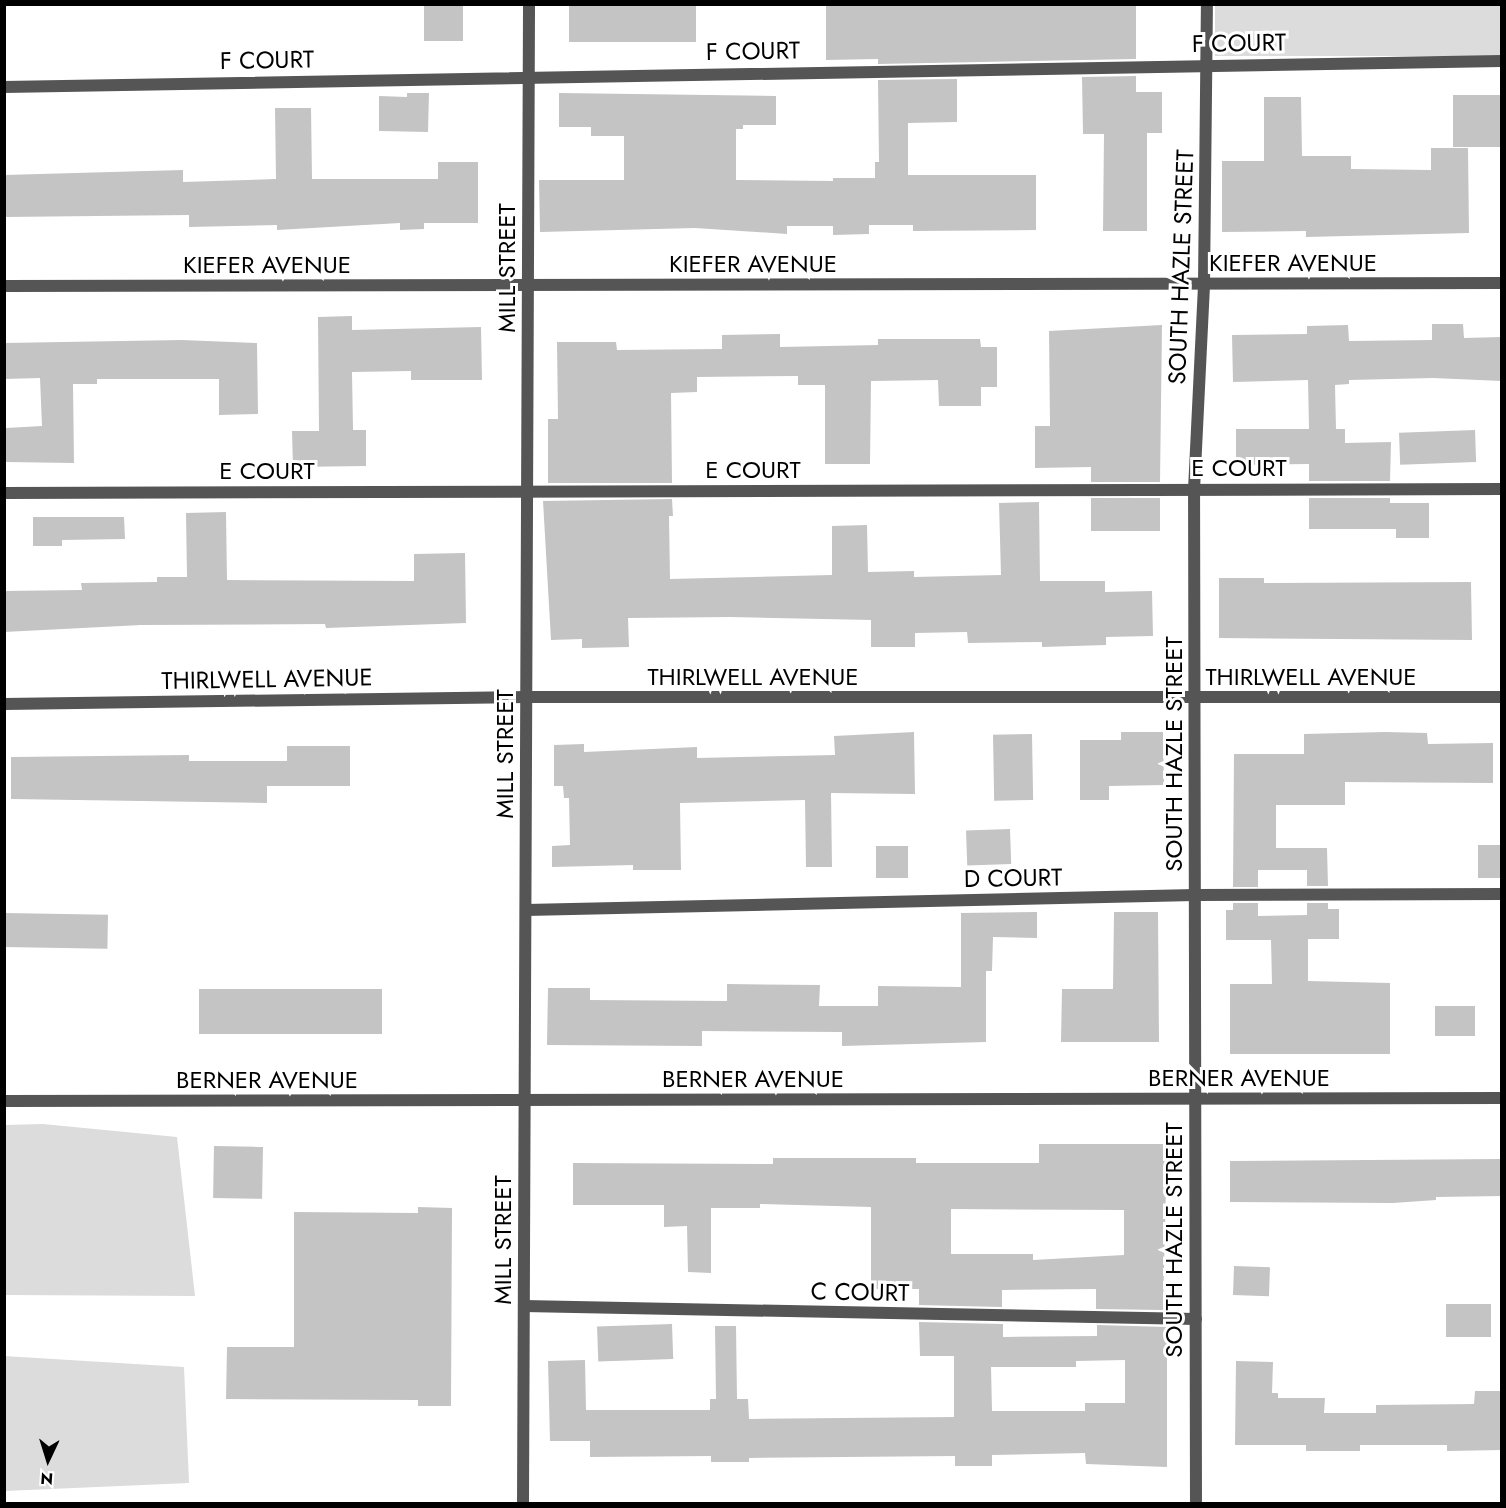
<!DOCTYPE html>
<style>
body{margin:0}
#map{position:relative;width:1506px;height:1508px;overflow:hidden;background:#fff;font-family:Jost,sans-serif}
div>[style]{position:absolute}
.green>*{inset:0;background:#dcdcdc;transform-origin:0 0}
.building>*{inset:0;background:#c4c4c4;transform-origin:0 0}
.lane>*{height:12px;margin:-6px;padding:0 6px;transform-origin:6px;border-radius:6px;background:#555}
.street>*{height:12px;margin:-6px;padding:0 6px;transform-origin:6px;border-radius:6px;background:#555}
span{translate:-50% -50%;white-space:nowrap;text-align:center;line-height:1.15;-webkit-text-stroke:6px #fff;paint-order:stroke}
.street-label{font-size:24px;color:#000}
.frame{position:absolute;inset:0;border:6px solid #000;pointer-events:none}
.north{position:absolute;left:18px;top:1430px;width:60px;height:60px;-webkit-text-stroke:4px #fff;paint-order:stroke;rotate:184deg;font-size:16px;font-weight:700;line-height:24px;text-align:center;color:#000}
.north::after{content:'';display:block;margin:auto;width:21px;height:27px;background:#000;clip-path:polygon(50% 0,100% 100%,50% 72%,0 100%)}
</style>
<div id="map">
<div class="green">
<div style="left:1215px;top:5px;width:286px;height:51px"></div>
<div style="clip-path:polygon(43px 1124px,177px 1137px,195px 1296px,5px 1295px,5px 1125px)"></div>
<div style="clip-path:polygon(4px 1356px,184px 1367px,189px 1483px,5px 1491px)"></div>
</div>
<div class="building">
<div style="left:424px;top:4px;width:39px;height:37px"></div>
<div style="left:569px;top:4px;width:127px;height:38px"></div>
<div style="clip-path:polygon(826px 4px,1136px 4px,1136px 59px,878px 64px,878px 59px,826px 60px)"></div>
<div style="clip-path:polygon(1136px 76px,1136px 92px,1162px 92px,1162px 133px,1147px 133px,1147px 231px,1103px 231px,1104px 134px,1083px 134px,1082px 77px)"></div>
<div style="clip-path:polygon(957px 79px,957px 122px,908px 123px,908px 175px,1036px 175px,1036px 230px,913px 231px,913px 225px,869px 225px,869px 234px,833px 235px,833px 226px,787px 226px,787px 234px,695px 228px,540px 232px,539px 180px,624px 180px,624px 136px,591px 136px,591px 127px,559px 127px,559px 93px,776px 96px,776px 125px,743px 125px,743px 129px,736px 129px,736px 180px,833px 181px,833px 178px,875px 178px,875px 162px,879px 162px,878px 80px)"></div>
<div style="clip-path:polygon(407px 93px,429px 93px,428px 132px,379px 131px,379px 96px,407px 97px)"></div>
<div style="left:1453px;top:95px;width:49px;height:52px"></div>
<div style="clip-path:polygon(1264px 97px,1301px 97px,1302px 156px,1351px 156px,1351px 169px,1431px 170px,1431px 148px,1468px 148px,1469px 233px,1306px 237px,1306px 231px,1222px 232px,1222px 161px,1264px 161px)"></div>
<div style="clip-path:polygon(275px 108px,311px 108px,312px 179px,438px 179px,438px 162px,478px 162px,478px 223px,424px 223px,424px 229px,400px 230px,400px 223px,277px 230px,277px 225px,189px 227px,189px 215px,4px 217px,4px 175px,183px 170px,183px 182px,276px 179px)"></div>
<div style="clip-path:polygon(352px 316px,352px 330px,481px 327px,482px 380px,411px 380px,411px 371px,352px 372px,353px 430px,366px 430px,366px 466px,293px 467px,292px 431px,319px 431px,318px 317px)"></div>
<div style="clip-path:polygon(1432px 324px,1463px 324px,1464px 338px,1502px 337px,1502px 381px,1433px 378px,1349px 380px,1349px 384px,1335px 385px,1336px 429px,1345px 429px,1345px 443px,1391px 442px,1390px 481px,1309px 481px,1309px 464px,1236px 465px,1236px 429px,1309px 429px,1308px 380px,1233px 382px,1232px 335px,1307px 334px,1307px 326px,1348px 325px,1349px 341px,1432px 340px)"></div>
<div style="clip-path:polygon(1162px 325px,1160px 482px,1091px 482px,1091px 467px,1035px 468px,1035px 426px,1050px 426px,1049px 331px)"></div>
<div style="clip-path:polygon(780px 334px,780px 347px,878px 345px,878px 339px,980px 339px,981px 347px,997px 347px,997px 387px,981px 387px,981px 406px,939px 406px,938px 380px,871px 381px,870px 464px,825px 464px,825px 385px,798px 385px,798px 376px,697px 377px,697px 392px,671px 393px,672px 483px,548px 483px,548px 419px,558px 419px,557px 342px,616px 342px,617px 350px,722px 349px,722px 335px)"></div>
<div style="clip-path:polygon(182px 340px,257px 343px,258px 414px,219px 415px,219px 379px,97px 379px,97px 384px,73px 384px,74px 463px,6px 462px,6px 428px,42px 426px,40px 378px,4px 379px,4px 343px)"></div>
<div style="left:1475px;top:430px;width:32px;height:76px;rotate:88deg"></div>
<div style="left:1091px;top:498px;width:69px;height:33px"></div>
<div style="clip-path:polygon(1309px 498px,1390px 498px,1390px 503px,1429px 503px,1429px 538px,1396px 538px,1396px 529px,1309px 529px)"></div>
<div style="clip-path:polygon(672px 499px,673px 516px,669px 516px,670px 579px,832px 575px,832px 526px,867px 525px,868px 572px,914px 571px,914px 577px,1001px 575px,999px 503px,1039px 502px,1040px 581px,1105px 581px,1105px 592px,1152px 591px,1153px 636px,1106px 637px,1106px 645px,1042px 647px,1042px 642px,968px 643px,967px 632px,915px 633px,915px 647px,871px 647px,871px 620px,731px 617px,628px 618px,629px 647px,582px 648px,582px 639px,551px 640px,543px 501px)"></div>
<div style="clip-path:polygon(226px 512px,227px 580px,414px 581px,414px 554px,465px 553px,466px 623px,326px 628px,325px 624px,141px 625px,4px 632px,4px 591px,82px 590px,81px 583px,157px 582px,157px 577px,187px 577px,186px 513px)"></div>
<div style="clip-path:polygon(33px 517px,124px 517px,125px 539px,62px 540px,62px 546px,33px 546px)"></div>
<div style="clip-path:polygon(1219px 578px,1264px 578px,1264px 583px,1471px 582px,1472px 640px,1219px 638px)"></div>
<div style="clip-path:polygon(914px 732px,915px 794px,831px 793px,832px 867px,806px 867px,805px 800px,680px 803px,681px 870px,633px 870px,633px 865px,552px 867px,552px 846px,570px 845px,569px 798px,564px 798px,563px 786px,554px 786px,554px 745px,584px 744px,584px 752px,697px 747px,697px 758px,835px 755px,834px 736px)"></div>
<div style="clip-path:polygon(1121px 732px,1163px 732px,1164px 785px,1109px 786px,1109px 800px,1080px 800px,1080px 740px,1121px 740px)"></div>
<div style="clip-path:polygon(1385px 732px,1427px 733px,1428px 744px,1493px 743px,1493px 783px,1345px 782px,1345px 805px,1276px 805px,1276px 848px,1327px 848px,1328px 886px,1307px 886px,1307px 870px,1258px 870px,1258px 887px,1233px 887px,1234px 754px,1304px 754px,1304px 734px)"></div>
<div style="left:1032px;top:734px;width:66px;height:39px;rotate:89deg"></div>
<div style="clip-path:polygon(287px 746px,350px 746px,350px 786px,267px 786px,267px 803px,11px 799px,11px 757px,189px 755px,189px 761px,287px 761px)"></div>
<div style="left:1010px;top:829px;width:35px;height:44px;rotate:88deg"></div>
<div style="left:1478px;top:845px;width:24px;height:33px"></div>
<div style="left:908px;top:846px;width:32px;height:32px;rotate:90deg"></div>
<div style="clip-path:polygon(1233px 903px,1258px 903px,1258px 916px,1307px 915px,1307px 903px,1328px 903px,1328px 909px,1339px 909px,1339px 939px,1308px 939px,1308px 981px,1390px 983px,1390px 1054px,1230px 1054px,1230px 984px,1272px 984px,1271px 940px,1226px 940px,1226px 910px,1233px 910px)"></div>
<div style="clip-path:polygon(1037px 912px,1037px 938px,993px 937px,992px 971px,986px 971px,986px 1042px,842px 1046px,842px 1032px,702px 1031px,702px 1046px,547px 1045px,548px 988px,590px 988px,590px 1000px,727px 1001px,727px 984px,820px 985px,819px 1006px,878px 1006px,878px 986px,961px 987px,961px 913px)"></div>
<div style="clip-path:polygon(1114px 912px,1158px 912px,1159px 1042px,1061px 1042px,1062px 989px,1113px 989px)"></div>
<div style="left:4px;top:913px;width:104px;height:34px;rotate:1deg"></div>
<div style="left:199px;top:989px;width:183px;height:45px"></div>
<div style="left:1435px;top:1006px;width:40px;height:30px"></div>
<div style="clip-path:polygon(evenodd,1039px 1144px,1167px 1144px,1163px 1310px,1096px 1309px,1096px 1289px,1002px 1290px,1002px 1307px,919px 1305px,919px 1289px,871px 1289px,871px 1207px,760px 1204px,760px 1208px,711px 1208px,711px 1273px,688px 1272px,687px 1226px,664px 1227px,664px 1205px,573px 1205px,573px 1163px,773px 1164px,773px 1158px,916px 1158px,916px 1163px,1039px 1163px,1039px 1144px,951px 1209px,1124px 1210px,1124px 1255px,1033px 1260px,1033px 1254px,951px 1254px,951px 1209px)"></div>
<div style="left:214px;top:1146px;width:49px;height:52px;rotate:1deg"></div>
<div style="clip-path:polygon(1502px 1159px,1502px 1196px,1436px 1197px,1436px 1200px,1393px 1203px,1230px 1202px,1230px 1161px)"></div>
<div style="clip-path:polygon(418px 1207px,452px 1208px,451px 1406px,418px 1406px,418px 1400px,226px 1399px,227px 1347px,294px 1347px,294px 1212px,418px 1213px)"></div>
<div style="left:1234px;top:1266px;width:36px;height:29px;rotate:2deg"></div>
<div style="left:1446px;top:1304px;width:45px;height:33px"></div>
<div style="clip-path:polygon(evenodd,919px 1322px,1003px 1324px,1003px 1337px,1097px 1336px,1097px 1325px,1167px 1327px,1167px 1467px,1086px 1464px,1085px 1453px,992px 1455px,992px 1466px,955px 1466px,955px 1456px,749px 1458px,749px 1462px,711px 1462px,711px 1456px,590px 1457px,590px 1441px,550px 1441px,548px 1361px,585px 1360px,586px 1410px,710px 1410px,710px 1399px,716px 1399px,715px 1326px,736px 1326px,737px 1399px,748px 1399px,749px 1419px,954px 1417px,954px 1356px,920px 1356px,919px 1322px,1125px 1360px,1125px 1403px,1085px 1403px,1085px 1411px,992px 1411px,991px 1367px,1076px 1367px,1076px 1361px,1125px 1360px)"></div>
<div style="left:672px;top:1324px;width:35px;height:75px;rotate:88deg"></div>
<div style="clip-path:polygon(1236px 1361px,1273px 1362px,1272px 1393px,1278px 1393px,1278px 1398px,1325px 1398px,1324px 1413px,1376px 1413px,1376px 1405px,1474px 1404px,1475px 1391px,1502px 1391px,1502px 1450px,1447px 1451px,1447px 1445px,1360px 1445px,1360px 1451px,1306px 1451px,1306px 1445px,1235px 1445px)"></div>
</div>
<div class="lane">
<div style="left:4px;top:87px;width:1498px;rotate:-0.99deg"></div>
<div style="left:4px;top:493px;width:1498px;rotate:-0.15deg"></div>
<div style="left:526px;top:910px;width:669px;rotate:-1.28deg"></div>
<div style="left:1195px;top:895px;width:307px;rotate:-0.2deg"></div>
<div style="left:524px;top:1306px;width:672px;rotate:1.11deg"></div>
</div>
<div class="street">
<div style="left:4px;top:286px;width:1498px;rotate:-0.11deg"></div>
<div style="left:4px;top:704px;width:522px;rotate:-0.77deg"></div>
<div style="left:526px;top:697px;width:976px"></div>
<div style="left:4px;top:1101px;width:1498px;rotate:-0.11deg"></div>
<div style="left:523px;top:1504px;width:1500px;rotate:-89.77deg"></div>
<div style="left:1196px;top:1504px;width:1014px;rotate:-90.11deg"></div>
<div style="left:1194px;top:490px;width:206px;rotate:-87.2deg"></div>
<div style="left:1204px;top:284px;width:280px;rotate:-89.4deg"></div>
</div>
<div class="street-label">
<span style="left:1239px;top:43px;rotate:-1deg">F COURT</span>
<span style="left:753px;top:51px;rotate:-1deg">F COURT</span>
<span style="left:267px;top:60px;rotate:-1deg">F COURT</span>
<span style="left:1293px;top:263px">KIEFER AVENUE</span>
<span style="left:753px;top:264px">KIEFER AVENUE</span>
<span style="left:267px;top:265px">KIEFER AVENUE</span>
<span style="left:1181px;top:267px;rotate:-88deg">SOUTH HAZLE STREET</span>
<span style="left:507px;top:268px;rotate:-90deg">MILL STREET</span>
<span style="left:1239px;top:468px">E COURT</span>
<span style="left:753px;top:470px">E COURT</span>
<span style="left:267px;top:471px">E COURT</span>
<span style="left:753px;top:677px">THIRLWELL AVENUE</span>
<span style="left:1311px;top:677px">THIRLWELL AVENUE</span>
<span style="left:267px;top:679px;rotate:-1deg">THIRLWELL AVENUE</span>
<span style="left:505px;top:754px;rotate:-90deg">MILL STREET</span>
<span style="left:1174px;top:754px;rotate:-90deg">SOUTH HAZLE STREET</span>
<span style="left:1013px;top:878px;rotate:-1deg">D COURT</span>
<span style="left:1239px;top:1078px">BERNER AVENUE</span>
<span style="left:753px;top:1079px">BERNER AVENUE</span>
<span style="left:267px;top:1080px">BERNER AVENUE</span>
<span style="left:503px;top:1240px;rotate:-90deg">MILL STREET</span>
<span style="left:1174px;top:1240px;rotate:-90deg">SOUTH HAZLE STREET</span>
<span style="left:860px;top:1292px;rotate:1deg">C COURT</span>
</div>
<div class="frame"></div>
<div class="north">N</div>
</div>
